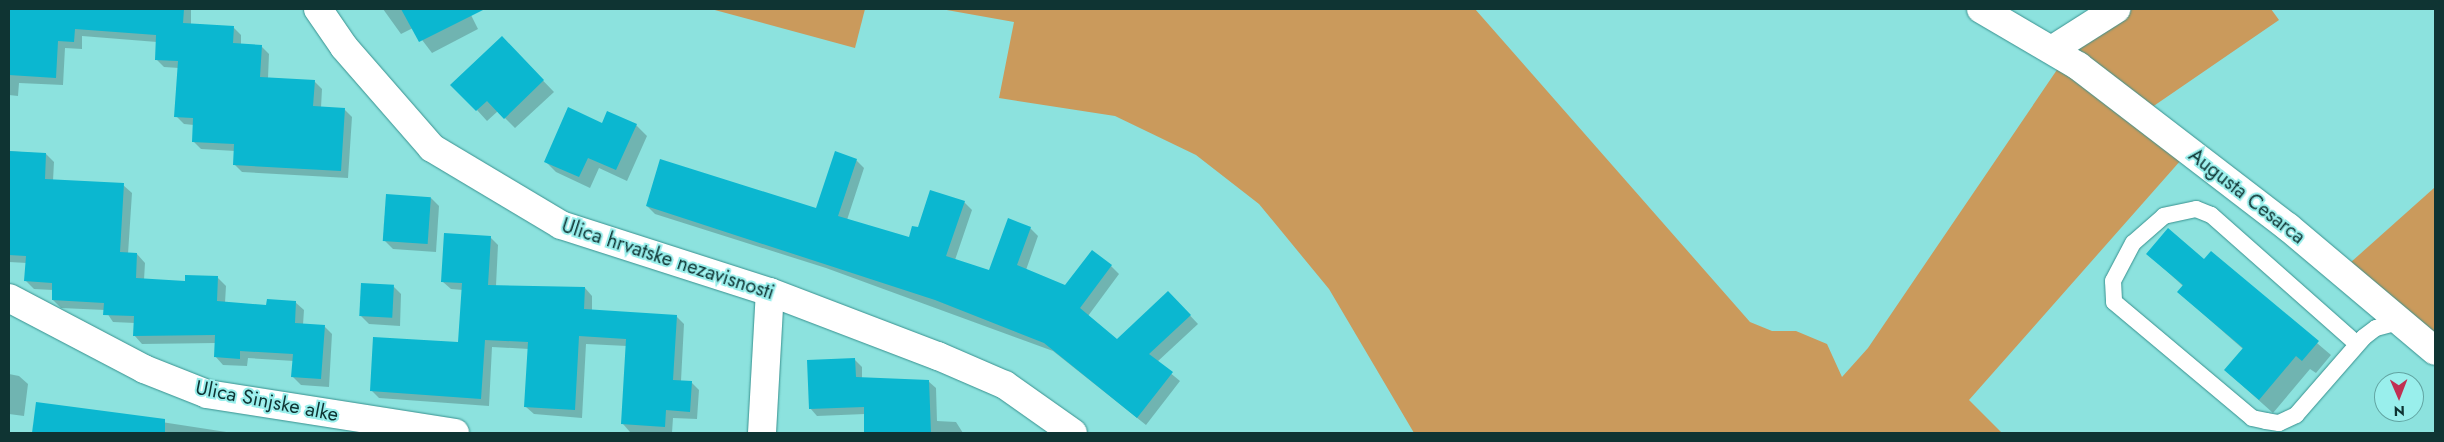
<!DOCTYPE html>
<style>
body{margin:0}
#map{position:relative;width:2444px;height:442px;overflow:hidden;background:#8ce2de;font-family:Jost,sans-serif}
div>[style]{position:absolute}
.green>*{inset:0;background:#ca9a5c}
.shadow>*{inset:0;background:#0003}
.building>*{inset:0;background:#0bb7d0;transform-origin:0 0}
.roads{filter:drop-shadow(0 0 1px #38918f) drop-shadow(0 0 1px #38918f)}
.service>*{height:16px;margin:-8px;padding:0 8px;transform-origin:8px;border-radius:8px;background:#fff}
.minor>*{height:28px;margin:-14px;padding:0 14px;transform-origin:14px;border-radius:14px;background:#fff}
span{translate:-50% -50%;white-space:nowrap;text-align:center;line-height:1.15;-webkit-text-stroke:4px #99efec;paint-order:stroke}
.street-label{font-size:20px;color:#0f3433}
.frame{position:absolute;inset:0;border:10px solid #0f3433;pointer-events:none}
.north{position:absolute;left:2374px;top:372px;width:50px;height:50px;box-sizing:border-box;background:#99efec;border:1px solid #62a4a2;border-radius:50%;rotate:179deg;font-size:14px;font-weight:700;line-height:20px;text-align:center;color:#0f3433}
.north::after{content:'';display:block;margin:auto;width:18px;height:22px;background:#c03052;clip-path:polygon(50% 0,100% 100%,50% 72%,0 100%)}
</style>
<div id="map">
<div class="green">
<div style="clip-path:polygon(711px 9px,865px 9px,855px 48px)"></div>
<div style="clip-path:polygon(941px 9px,1475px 9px,1750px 322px,1772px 331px,1796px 331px,1827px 344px,1842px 377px,1868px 348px,2065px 58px,2116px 9px,2271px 9px,2279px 20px,2142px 114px,2181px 160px,1969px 400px,2002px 433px,1414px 433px,1329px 289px,1259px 204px,1196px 155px,1115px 116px,999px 98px,1014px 22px)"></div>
<div style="clip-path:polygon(2434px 188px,2435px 188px,2435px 351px,2341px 271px)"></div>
</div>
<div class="shadow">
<div style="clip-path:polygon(9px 9px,191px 9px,191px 24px,233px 27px,241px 35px,241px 45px,261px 46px,269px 54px,268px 78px,314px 81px,322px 89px,321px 108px,344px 109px,352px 117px,348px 178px,242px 172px,234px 164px,235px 151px,201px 149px,193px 141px,194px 125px,184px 124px,176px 116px,179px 68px,164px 67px,156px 59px,157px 42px,82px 36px,82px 49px,65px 48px,63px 85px,19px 83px,18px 96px,9px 95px)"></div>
<div style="clip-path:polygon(383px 9px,468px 9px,478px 29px,432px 53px,413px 28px,401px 34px)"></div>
<div style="clip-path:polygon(502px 38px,554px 92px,515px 128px,498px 111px,487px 121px,477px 110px)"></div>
<div style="clip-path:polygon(602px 124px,636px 125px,647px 136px,627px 181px,599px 168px,590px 188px,556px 172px,545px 161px)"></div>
<div style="clip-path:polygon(9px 151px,46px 154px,54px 162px,53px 181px,123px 185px,132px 193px,128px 254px,137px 254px,145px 263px,144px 280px,186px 283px,218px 278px,226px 286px,225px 303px,268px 306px,295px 302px,304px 310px,303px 325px,324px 326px,332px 334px,329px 387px,301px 385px,293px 377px,294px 361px,248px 358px,247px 366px,223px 365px,215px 356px,216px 343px,142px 344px,134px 335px,135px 323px,113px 322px,105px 310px,61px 308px,53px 300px,53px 290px,34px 289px,26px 281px,27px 263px,9px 262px)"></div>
<div style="clip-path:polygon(856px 160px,864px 168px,847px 220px,910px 239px,964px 202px,972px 210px,955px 260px,990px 272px,1030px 228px,1038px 236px,1026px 270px,1066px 287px,1111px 266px,1119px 274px,1088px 316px,1117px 340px,1168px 292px,1198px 324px,1157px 362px,1180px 381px,1146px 425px,1053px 351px,826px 268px,655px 214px,647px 206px,817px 210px)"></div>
<div style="clip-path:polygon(431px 198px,439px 206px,436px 252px,393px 249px,385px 241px)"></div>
<div style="clip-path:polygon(490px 237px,498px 245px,496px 286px,585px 288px,592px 296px,592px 311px,676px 316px,684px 324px,681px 381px,691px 382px,699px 390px,697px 419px,673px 418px,672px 433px,630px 432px,623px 424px,627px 346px,586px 344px,582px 418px,534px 414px,526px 407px,529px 349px,492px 347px,489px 406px,379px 398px,371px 390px,460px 344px,463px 290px,451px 289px,443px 282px)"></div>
<div style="clip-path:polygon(2211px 253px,2331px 355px,2316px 373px,2310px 369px,2273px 413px,2225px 370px,2243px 349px,2178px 292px,2183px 286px,2148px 254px,2204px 261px)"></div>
<div style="clip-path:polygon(393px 286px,401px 294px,400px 326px,369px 324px,361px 316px)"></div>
<div style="clip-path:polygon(854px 359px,862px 367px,862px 378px,928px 381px,936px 388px,937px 421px,956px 422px,963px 433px,866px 433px,865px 414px,817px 416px,810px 408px)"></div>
<div style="clip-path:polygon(9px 374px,19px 376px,28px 384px,24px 416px,9px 414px)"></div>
<div style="clip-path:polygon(38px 403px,233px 433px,34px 433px)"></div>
</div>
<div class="building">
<div style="clip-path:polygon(9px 9px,184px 9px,183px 23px,234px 26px,233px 43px,262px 45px,260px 77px,315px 80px,313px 106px,345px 108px,341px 171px,233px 165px,234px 144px,192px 142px,193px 118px,174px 117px,178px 61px,155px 60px,156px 35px,75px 29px,74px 42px,58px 41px,56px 78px,9px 75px)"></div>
<div style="clip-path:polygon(401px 9px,485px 9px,419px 42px)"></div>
<div style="clip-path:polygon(502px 36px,544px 80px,504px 119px,487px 101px,476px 111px,450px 85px)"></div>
<div style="clip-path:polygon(568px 107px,602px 123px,607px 111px,637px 124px,616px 170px,588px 158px,579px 177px,544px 162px)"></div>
<div style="clip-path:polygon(9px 151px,46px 153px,45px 179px,124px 183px,120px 252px,137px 253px,136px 278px,185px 281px,185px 275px,218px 276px,217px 301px,266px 305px,267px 299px,296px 301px,295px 323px,325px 325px,321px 379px,291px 377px,293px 354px,240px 351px,240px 359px,214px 357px,215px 335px,133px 336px,134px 316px,103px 315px,104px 303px,52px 300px,52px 283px,24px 281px,26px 256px,9px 255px)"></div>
<div style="clip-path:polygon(835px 151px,857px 159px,838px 216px,909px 237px,912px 226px,918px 227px,930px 190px,965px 201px,946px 256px,989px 270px,1008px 218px,1031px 227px,1017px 265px,1065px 285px,1092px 250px,1112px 265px,1080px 308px,1117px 339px,1168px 291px,1191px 315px,1149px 354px,1173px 372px,1137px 418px,1044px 343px,935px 300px,646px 206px,660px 159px,816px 208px)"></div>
<div style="left:386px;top:194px;width:45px;height:47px;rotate:4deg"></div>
<div style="clip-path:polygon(2168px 228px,2204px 259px,2211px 251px,2319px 341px,2302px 361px,2296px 356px,2259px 400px,2224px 370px,2243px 348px,2177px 292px,2183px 285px,2146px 254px)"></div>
<div style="clip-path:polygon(444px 233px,491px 236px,488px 285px,585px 287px,584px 309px,677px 315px,673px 380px,692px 381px,690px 412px,666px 410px,665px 427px,621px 424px,626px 339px,579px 336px,575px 410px,524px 407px,528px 342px,485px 340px,481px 399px,370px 391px,373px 337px,458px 342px,462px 283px,441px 282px)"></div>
<div style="left:361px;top:283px;width:33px;height:33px;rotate:3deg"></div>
<div style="clip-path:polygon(855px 358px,856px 377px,929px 380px,931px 433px,864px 433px,864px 407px,809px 409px,807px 360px)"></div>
<div style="clip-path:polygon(36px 402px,165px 419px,165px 433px,32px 433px)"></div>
</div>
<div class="roads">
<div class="service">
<div style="left:2357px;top:344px;width:195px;rotate:-138.5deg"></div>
<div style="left:2211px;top:215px;width:16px;rotate:-158deg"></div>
<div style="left:2196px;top:209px;width:33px;rotate:168deg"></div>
<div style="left:2164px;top:216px;width:41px;rotate:138.9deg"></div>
<div style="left:2133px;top:243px;width:43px;rotate:117.8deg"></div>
<div style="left:2113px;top:281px;width:21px;rotate:87deg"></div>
<div style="left:2114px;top:302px;width:180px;rotate:40deg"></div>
<div style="left:2252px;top:418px;width:14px;rotate:12deg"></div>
<div style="left:2266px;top:421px;width:13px;rotate:9deg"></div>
<div style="left:2279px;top:423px;width:19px;rotate:-25deg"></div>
<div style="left:2296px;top:415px;width:103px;rotate:-48.9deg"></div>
<div style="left:2364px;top:337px;width:15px;rotate:-37deg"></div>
<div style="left:2376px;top:328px;width:28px;rotate:-15deg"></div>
</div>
<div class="minor">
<div style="left:318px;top:9px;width:46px;rotate:55.6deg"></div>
<div style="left:344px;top:47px;width:134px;rotate:48.9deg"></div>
<div style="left:432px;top:148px;width:150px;rotate:30.8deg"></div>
<div style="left:561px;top:225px;width:219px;rotate:17.8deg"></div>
<div style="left:770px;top:292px;width:180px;rotate:20.9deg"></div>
<div style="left:938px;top:356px;width:73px;rotate:23.4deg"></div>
<div style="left:1005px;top:385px;width:83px;rotate:35.2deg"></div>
<div style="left:1981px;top:9px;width:113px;rotate:30.4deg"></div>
<div style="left:2078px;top:66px;width:265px;rotate:37.5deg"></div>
<div style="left:2288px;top:227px;width:192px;rotate:40.1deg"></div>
<div style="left:2053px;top:49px;width:75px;rotate:-32.4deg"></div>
<div style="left:9px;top:298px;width:153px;rotate:27.7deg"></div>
<div style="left:144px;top:369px;width:68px;rotate:21.6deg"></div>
<div style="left:207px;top:394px;width:251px;rotate:8.9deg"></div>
<div style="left:762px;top:433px;width:141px;rotate:-86.8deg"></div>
</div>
</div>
<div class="street-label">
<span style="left:2247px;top:196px;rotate:38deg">Augusta Cesarca</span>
<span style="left:668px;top:259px;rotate:18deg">Ulica hrvatske nezavisnosti</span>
<span style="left:267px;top:401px;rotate:11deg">Ulica Sinjske alke</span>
</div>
<div class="frame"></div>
<div class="north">N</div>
</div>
